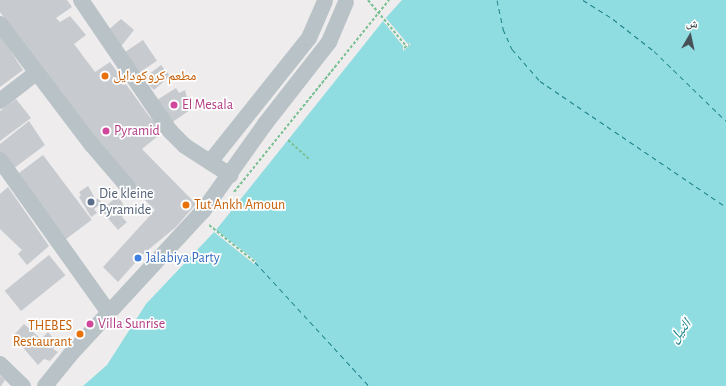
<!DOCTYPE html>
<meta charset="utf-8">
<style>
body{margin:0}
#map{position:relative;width:726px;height:386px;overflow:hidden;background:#eeecec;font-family:"Alegreya Sans","Noto Naskh Arabic",sans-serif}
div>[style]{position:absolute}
.water>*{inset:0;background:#8fdce1}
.pier>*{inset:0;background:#eeecec}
.ferry>*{height:1px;margin-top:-0.5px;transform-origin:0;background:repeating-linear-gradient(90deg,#1a8288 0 5px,transparent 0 9px)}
.building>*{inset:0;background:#c7cace;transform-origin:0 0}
.path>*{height:2px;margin-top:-1px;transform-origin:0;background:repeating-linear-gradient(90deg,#7ac294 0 3px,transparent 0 5px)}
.minor>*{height:16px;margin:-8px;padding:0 8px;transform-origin:8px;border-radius:8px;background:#b8c2c7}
.dots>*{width:11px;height:11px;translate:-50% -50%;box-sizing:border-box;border:2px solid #fff;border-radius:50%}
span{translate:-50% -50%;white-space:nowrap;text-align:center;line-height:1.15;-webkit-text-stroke:3.5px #fff;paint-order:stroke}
.food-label{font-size:14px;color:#c56008}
.left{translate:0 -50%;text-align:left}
.right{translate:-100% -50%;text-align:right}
.hotel-label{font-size:14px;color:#b23c85}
.service-label{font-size:14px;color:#4e5e75}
.shop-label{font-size:14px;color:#366cbe}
.water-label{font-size:15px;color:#1a8288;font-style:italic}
.north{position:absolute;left:670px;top:16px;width:40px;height:40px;-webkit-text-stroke:3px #fff;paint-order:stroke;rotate:9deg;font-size:11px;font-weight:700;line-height:16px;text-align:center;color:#465257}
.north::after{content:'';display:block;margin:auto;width:14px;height:18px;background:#465257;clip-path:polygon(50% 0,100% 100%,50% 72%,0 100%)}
</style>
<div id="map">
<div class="water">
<div style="clip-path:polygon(402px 0,726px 0,726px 386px,83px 386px,107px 365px,146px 304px,216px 230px,383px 21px)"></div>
</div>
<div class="pier">
<div style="clip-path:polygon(386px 18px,407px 43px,411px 44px,403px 51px,403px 46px,383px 21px)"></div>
<div style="clip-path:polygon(216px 230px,256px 261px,254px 264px,214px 232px)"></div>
</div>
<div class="ferry">
<div style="left:497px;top:0;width:30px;rotate:78deg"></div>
<div style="left:503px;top:29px;width:22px;rotate:66deg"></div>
<div style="left:512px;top:49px;width:43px;rotate:48.8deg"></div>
<div style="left:540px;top:81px;width:225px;rotate:34.1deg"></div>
<div style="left:583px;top:0;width:36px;rotate:32deg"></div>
<div style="left:613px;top:19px;width:52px;rotate:38deg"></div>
<div style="left:654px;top:51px;width:100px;rotate:44.2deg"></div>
<div style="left:255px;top:262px;width:168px;rotate:47.4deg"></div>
</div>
<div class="building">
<div style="clip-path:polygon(0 0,67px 0,72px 7px,56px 18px,60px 22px,70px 16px,86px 35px,74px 44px,95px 72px,110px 62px,149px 116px,164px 131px,142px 149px,196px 204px,176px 227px,142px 255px,118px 282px,103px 267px,155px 210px,116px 171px,0 12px)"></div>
<div style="clip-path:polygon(121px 19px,134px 30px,119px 49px,106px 32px)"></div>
<div style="clip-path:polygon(1px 37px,23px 70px,0 87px,0 38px)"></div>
<div style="left:143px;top:40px;width:25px;height:23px;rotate:56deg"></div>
<div style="clip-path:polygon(161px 65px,170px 76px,154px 90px,143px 79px)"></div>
<div style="clip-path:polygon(176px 88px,179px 93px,185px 90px,190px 110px,171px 123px,157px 100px)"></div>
<div style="clip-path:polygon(16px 99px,31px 118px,0 141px,0 111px)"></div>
<div style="clip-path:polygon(29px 121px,45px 145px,13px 169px,0 152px,0 144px)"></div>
<div style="left:43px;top:155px;width:81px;height:33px;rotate:53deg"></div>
<div style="clip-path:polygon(88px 186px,96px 200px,98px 198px,102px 203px,94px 209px,97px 213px,91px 217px,79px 197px,81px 195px,79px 192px)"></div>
<div style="clip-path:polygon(8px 187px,49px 246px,27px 265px,18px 254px,22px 250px,0 229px,0 194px)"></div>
<div style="clip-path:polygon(118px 196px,128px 212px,122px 217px,127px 222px,118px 230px,101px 210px)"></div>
<div style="left:49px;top:255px;width:26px;height:57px;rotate:51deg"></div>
<div style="clip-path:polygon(24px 324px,41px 339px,48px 332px,58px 344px,53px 349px,58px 352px,50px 361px,44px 359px,38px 365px,13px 336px)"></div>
<div style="clip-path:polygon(0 376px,5px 380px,1px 386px,0 386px)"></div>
</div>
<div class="path">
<div style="left:368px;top:0;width:60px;rotate:50.4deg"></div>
<div style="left:404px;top:48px;width:6px;rotate:-39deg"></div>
<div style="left:288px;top:140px;width:28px;rotate:42deg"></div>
<div style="left:234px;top:192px;width:247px;rotate:-51.1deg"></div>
<div style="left:209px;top:225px;width:59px;rotate:38.8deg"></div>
</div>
<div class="minor">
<div style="left:81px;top:0;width:158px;rotate:55.8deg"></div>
<div style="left:170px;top:131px;width:21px;rotate:45deg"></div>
<div style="left:185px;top:146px;width:54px;rotate:32.8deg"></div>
<div style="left:0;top:24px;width:152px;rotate:52.8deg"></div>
<div style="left:92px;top:145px;width:55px;rotate:49.4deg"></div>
<div style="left:0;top:101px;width:46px;rotate:-37.9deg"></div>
<div style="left:0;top:160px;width:188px;rotate:54.5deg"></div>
<div style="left:210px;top:162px;width:159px;rotate:-51.4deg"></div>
<div style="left:309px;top:38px;width:40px;rotate:-66.6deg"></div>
<div style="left:0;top:364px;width:32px;rotate:44deg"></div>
<div style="left:45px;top:386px;width:38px;rotate:-51deg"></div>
<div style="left:69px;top:356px;width:197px;rotate:-47.3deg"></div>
<div style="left:203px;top:211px;width:107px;rotate:-54.5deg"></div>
<div style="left:265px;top:124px;width:104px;rotate:-52deg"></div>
<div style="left:329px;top:42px;width:43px;rotate:-67deg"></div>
</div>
<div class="dots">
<div style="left:105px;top:76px;background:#e8710a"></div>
<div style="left:174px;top:105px;background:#d1479c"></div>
<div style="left:106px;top:131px;background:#d1479c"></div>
<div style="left:91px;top:202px;background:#5c6f8a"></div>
<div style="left:186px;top:205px;background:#e8710a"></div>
<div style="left:138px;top:258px;background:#3f7fe0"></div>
<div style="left:90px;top:324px;background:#d1479c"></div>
<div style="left:80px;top:334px;background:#e8710a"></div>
</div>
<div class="food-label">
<span class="left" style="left:113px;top:76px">مطعم كروكودايل</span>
<span class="left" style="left:194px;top:205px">Tut Ankh Amoun</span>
<span class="right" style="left:72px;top:334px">THEBES<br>Restaurant</span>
</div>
<div class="hotel-label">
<span class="left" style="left:182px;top:105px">El Mesala</span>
<span class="left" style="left:114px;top:131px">Pyramid</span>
<span class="left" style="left:98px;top:324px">Villa Sunrise</span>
</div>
<div class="service-label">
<span class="left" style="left:99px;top:202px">Die kleine<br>Pyramide</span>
</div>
<div class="shop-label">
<span class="left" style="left:146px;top:258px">Jalabiya Party</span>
</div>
<div class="water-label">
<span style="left:680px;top:331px;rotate:-50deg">النيل</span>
</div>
<div class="north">ش</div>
</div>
